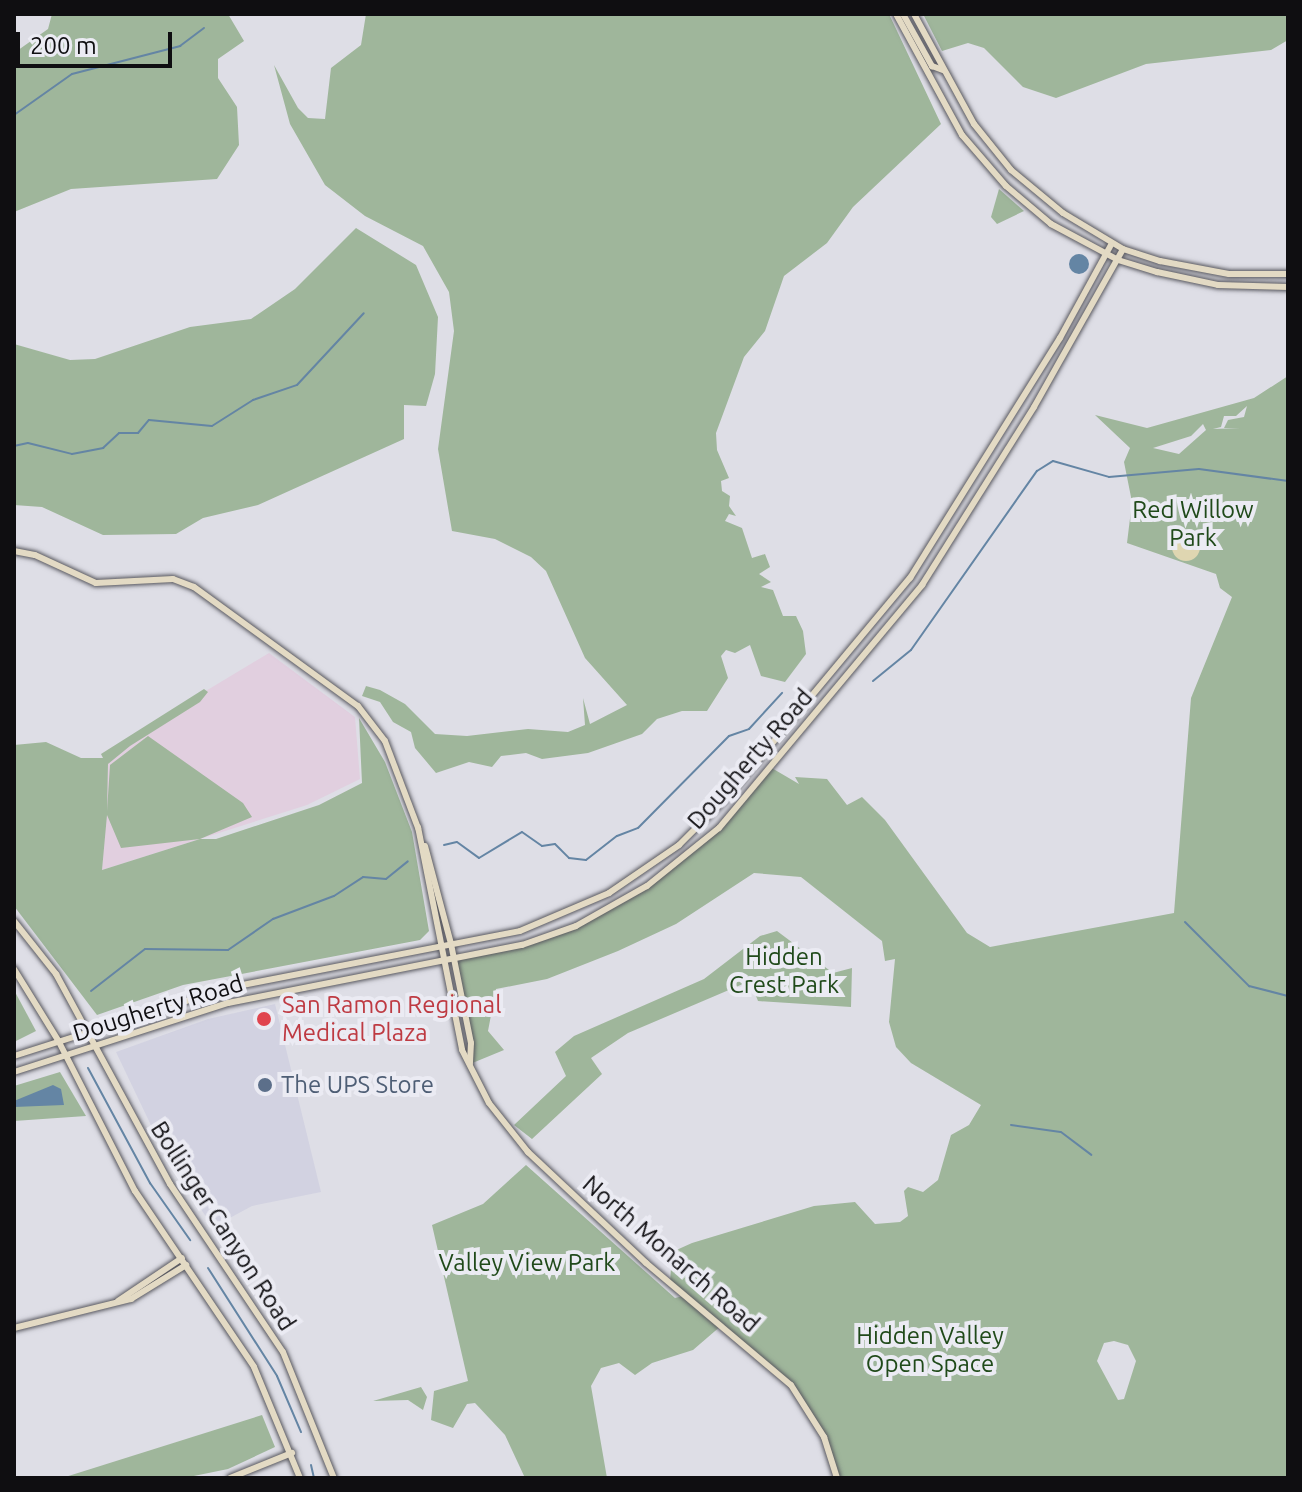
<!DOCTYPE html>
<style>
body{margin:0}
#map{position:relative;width:1302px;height:1492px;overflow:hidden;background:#dedee6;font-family:Ubuntu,sans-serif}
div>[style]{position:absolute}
.built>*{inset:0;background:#d2d2e1}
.education>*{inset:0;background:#e1cfdf}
.green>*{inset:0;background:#9fb69b}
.sand>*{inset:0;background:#dfd6b1}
.round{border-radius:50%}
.water>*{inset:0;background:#6485a4}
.stream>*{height:2px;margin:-1px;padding:0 1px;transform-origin:1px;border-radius:1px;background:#6485a4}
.roads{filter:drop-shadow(0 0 2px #595960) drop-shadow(0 0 2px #595960)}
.secondary>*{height:6px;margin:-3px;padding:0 3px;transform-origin:3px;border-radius:3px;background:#e3dac4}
.dots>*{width:22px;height:22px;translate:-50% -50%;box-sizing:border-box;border:4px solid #ebebf3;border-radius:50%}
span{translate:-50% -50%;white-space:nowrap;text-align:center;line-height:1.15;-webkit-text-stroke:8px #ebebf3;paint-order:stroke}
.park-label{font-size:24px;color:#204a1a}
.street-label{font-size:24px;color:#0f0e11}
.health-label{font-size:24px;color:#be3a42}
.left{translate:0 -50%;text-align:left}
.service-label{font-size:24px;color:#4e5e75}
.frame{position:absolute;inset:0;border:16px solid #0f0e11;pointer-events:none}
.scale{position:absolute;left:16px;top:32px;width:156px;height:36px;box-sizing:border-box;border:4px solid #0f0e11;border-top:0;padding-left:10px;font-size:24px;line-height:28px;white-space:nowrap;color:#0f0e11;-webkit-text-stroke:6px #ebebf3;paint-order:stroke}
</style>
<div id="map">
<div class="built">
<div style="clip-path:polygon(275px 1004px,321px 1192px,252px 1206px,213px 1227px,168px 1161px,116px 1052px,208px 1019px)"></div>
</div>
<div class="education">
<div style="clip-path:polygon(269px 653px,355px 717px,360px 779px,307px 805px,102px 870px,108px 764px,101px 754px)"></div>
</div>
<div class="green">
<div style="clip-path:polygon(52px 14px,228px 14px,244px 41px,218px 59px,218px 78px,237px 107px,239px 145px,217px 179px,71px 189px,14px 212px,14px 53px,48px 29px)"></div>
<div style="clip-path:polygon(366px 14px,889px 14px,941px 124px,853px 207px,827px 243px,784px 276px,765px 331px,744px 357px,716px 433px,717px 450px,729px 478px,721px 481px,722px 491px,730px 496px,729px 506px,736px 516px,729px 514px,725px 521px,742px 528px,752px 558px,765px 554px,770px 567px,759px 574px,771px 582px,761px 587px,773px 590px,783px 616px,796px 616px,803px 631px,806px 654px,785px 682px,761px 676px,750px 645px,735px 653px,726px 650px,721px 656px,728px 678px,707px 711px,682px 711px,657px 719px,642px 734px,588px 753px,542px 759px,526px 753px,501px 756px,492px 767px,469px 762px,436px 773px,415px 748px,411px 732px,393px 722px,380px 702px,362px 696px,366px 686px,380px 690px,405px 704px,435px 734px,467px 736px,528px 729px,568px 732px,585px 725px,583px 698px,590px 724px,627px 705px,585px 658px,546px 571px,531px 557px,495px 539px,452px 531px,438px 449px,454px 331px,449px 292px,423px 246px,365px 216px,325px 185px,290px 124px,274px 65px,298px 108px,308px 118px,325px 119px,331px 68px,361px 45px)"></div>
<div style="clip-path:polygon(923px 14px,1288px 14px,1288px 40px,1271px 50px,1146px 64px,1056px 98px,1023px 87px,984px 48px,968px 43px,942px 51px)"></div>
<div style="clip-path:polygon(999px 189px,1024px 211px,997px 224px,991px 217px)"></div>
<div style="clip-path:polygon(356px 228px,416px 265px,438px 317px,435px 374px,426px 406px,404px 405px,404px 439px,258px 505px,203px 518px,176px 534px,103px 535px,42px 507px,14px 505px,14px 344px,70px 360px,95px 359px,190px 327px,251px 319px,295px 289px)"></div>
<div style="clip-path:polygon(evenodd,1288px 376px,1288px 1478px,837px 1478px,830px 1451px,791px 1385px,722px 1325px,693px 1350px,652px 1363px,635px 1375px,619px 1363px,601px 1368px,591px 1386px,607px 1478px,525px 1478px,505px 1435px,475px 1403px,467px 1404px,453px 1428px,431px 1420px,434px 1391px,468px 1381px,432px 1225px,483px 1204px,526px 1165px,675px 1298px,683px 1296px,670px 1284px,672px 1252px,692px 1243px,814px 1206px,855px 1202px,875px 1224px,900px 1222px,908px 1216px,904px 1191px,908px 1187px,923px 1192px,938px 1180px,951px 1135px,969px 1125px,981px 1105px,911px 1063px,896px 1047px,889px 1022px,895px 959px,885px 961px,882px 941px,801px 877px,754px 873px,676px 924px,618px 951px,547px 979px,496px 989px,488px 1031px,504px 1050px,470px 1064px,471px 1043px,453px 957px,523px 945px,576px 926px,647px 886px,719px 828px,770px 767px,799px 784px,795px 777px,827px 779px,847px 805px,862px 797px,885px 820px,967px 933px,990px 947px,1174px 913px,1191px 698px,1232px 597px,1220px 588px,1216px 574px,1127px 543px,1132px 502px,1124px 462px,1130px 448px,1095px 415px,1147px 428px,1254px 398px,1288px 376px,1247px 406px,1244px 417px,1228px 420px,1224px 428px,1240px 428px,1213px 429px,1221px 427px,1224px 416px,1236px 416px,1247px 406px,1288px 376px,1203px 424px,1206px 430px,1179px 454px,1153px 448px,1191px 436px,1203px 424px,1288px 376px,1114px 1341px,1128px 1345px,1136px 1361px,1124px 1399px,1118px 1400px,1097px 1361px,1104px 1343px,1114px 1341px)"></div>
<div style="clip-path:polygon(evenodd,204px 689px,208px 692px,200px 702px,130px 746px,108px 764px,107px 811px,110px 765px,148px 736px,243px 803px,252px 817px,200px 839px,216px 839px,319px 805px,362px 783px,359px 718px,385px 762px,412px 832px,429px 931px,420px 940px,183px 985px,97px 1015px,14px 906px,14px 745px,46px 742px,81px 758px,103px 758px,101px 754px,204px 689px,107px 815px,121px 848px,200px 839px,102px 870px,107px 815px)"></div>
<div style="clip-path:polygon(777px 931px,833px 973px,852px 968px,851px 1007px,758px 1001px,750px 981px,628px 1033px,591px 1058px,602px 1074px,532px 1139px,514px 1125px,566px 1076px,555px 1052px,574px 1036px,704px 979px,760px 936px)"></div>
<div style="clip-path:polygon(14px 990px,36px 1031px,14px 1042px)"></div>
<div style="clip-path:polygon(60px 1072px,86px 1116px,14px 1121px,14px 1086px)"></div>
<div style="clip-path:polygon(421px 1387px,427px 1397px,423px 1410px,408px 1400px,373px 1401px)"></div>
<div style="clip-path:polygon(262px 1415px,275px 1447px,228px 1469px,184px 1478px,62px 1478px)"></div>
</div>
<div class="sand">
<div class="round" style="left:1172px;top:533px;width:28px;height:28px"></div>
</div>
<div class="water">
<div class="round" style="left:1069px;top:254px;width:20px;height:20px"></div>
<div style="clip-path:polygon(53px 1085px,61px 1089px,64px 1105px,14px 1107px,14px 1101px)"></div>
</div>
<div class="stream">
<div style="left:14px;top:115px;width:71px;rotate:-35.3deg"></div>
<div style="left:72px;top:74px;width:112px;rotate:-14.5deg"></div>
<div style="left:180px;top:46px;width:30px;rotate:-37deg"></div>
<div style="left:14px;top:446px;width:14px;rotate:-12deg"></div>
<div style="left:28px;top:443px;width:45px;rotate:14deg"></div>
<div style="left:72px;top:454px;width:32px;rotate:-11deg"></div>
<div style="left:103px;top:448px;width:22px;rotate:-43deg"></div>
<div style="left:119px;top:433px;width:19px"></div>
<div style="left:138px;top:433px;width:17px;rotate:-50deg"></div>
<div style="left:149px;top:420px;width:63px;rotate:5.4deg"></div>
<div style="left:212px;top:426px;width:49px;rotate:-32.4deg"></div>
<div style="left:253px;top:400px;width:46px;rotate:-18.8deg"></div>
<div style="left:297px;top:385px;width:98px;rotate:-47.1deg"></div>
<div style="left:873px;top:681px;width:49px;rotate:-39.2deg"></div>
<div style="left:911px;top:650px;width:219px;rotate:-54.9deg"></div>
<div style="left:1037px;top:471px;width:19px;rotate:-32deg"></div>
<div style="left:1053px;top:461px;width:58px;rotate:15.9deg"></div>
<div style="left:1109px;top:477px;width:90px;rotate:-5.1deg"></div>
<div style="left:1199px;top:469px;width:90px;rotate:7.7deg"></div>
<div style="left:444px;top:845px;width:13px;rotate:-13deg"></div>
<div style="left:457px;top:842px;width:27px;rotate:36deg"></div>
<div style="left:479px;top:858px;width:50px;rotate:-31.2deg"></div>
<div style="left:522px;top:832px;width:24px;rotate:35deg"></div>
<div style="left:542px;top:846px;width:13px;rotate:-9deg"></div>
<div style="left:555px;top:844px;width:20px;rotate:45deg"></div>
<div style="left:569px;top:858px;width:17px;rotate:7deg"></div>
<div style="left:586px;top:860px;width:39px;rotate:-38deg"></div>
<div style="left:617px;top:836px;width:22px;rotate:-21deg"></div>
<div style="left:638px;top:828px;width:129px;rotate:-45.3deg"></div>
<div style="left:729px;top:736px;width:21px;rotate:-19deg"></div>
<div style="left:749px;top:729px;width:49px;rotate:-47.5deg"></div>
<div style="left:1185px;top:922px;width:91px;rotate:45deg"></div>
<div style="left:1249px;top:986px;width:40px;rotate:14.4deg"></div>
<div style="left:91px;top:991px;width:68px;rotate:-37.9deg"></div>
<div style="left:145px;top:949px;width:83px;rotate:0.7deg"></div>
<div style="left:228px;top:950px;width:55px;rotate:-34.6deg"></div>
<div style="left:273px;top:919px;width:65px;rotate:-20.7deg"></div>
<div style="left:334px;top:896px;width:35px;rotate:-33deg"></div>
<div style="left:363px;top:877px;width:23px;rotate:5deg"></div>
<div style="left:386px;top:879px;width:28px;rotate:-39deg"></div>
<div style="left:88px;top:1068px;width:131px;rotate:61.7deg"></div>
<div style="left:150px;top:1183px;width:70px;rotate:54.9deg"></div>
<div style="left:1011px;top:1125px;width:50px;rotate:8deg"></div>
<div style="left:1061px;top:1132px;width:38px;rotate:37deg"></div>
<div style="left:208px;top:1268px;width:128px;rotate:57.4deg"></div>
<div style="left:277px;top:1376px;width:61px;rotate:66.8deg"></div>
<div style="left:311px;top:1465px;width:13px;rotate:77deg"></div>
</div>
<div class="roads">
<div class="secondary">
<div style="left:896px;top:14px;width:138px;rotate:61.4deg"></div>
<div style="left:962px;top:135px;width:67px;rotate:49.2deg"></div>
<div style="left:1006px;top:186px;width:59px;rotate:40.2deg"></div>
<div style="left:1051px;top:224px;width:76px;rotate:28.2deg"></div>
<div style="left:1118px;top:260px;width:41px;rotate:17.1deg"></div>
<div style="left:1157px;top:272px;width:62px;rotate:12deg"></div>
<div style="left:1218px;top:285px;width:70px;rotate:1.6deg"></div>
<div style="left:903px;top:14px;width:60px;rotate:60.9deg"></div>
<div style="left:932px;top:66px;width:12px;rotate:20deg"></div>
<div style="left:914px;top:14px;width:125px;rotate:61.4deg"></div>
<div style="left:974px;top:124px;width:59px;rotate:51.2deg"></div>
<div style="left:1011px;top:170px;width:67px;rotate:39.6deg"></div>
<div style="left:1063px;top:213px;width:70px;rotate:31deg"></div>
<div style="left:1123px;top:249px;width:39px;rotate:18deg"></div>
<div style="left:1160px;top:261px;width:70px;rotate:10.7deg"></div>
<div style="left:1229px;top:274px;width:59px"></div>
<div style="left:14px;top:551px;width:21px;rotate:11deg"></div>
<div style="left:35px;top:555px;width:67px;rotate:24.7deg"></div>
<div style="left:96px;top:583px;width:77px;rotate:-3deg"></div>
<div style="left:173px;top:579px;width:22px;rotate:21deg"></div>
<div style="left:194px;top:587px;width:203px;rotate:36deg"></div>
<div style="left:358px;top:706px;width:44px;rotate:52.4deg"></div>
<div style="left:385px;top:741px;width:93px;rotate:69.2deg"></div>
<div style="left:418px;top:827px;width:227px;rotate:78.8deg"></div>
<div style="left:462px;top:1050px;width:59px;rotate:63deg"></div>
<div style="left:489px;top:1103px;width:63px;rotate:51.5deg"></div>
<div style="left:528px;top:1152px;width:162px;rotate:43.2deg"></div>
<div style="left:646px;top:1263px;width:189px;rotate:40.1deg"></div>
<div style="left:791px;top:1385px;width:62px;rotate:57.6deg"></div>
<div style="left:824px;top:1437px;width:43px;rotate:72.4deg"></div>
<div style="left:425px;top:846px;width:101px;rotate:75.1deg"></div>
<div style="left:451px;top:944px;width:101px;rotate:78.6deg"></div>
<div style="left:471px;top:1043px;width:21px;rotate:93deg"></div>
<div style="left:14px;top:921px;width:68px;rotate:51.6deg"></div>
<div style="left:56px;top:974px;width:239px;rotate:61.5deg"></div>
<div style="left:170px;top:1184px;width:202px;rotate:56.1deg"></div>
<div style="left:283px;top:1352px;width:136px;rotate:68deg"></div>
<div style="left:14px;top:969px;width:86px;rotate:58.3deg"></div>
<div style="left:59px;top:1042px;width:167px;rotate:63deg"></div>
<div style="left:135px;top:1191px;width:212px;rotate:55.9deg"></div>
<div style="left:254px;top:1367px;width:120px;rotate:67.5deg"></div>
<div style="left:14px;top:1056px;width:224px;rotate:-17.7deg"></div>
<div style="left:227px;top:988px;width:298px;rotate:-11deg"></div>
<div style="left:520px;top:931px;width:97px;rotate:-23.1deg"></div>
<div style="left:609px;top:893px;width:85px;rotate:-34.4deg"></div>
<div style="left:679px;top:845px;width:71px;rotate:-45deg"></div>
<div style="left:729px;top:795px;width:283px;rotate:-50.2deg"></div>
<div style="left:910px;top:578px;width:283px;rotate:-58deg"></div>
<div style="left:1060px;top:338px;width:108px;rotate:-61.3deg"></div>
<div style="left:14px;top:1072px;width:225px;rotate:-17.9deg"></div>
<div style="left:228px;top:1003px;width:300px;rotate:-11.2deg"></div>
<div style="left:522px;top:945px;width:57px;rotate:-19.4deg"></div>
<div style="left:576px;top:926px;width:81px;rotate:-29.4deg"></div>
<div style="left:647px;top:886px;width:92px;rotate:-38.9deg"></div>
<div style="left:719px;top:828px;width:317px;rotate:-50.1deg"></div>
<div style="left:922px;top:585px;width:210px;rotate:-57.8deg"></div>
<div style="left:1034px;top:407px;width:181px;rotate:-60.6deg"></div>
<div style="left:118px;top:1301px;width:77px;rotate:-33.9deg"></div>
<div style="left:14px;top:1328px;width:121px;rotate:-13.9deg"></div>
<div style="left:131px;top:1299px;width:65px;rotate:-31.7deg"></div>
<div style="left:230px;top:1478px;width:67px;rotate:-22deg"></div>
</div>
</div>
<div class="dots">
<div style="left:264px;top:1019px;background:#e0444e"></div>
<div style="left:265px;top:1085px;background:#5c6f8a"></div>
</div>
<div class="park-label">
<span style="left:1193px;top:524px">Red Willow<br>Park</span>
<span style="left:784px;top:971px">Hidden<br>Crest Park</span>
<span style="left:527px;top:1263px">Valley View Park</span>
<span style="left:930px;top:1350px">Hidden Valley<br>Open Space</span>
</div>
<div class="street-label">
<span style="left:750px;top:759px;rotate:-49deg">Dougherty Road</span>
<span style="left:158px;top:1008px;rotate:-17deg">Dougherty Road</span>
<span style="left:223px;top:1226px;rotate:57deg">Bollinger Canyon Road</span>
<span style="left:671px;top:1254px;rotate:41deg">North Monarch Road</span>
</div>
<div class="health-label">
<span class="left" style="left:282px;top:1019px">San Ramon Regional<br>Medical Plaza</span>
</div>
<div class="service-label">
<span class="left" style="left:281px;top:1085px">The UPS Store</span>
</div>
<div class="frame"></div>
<div class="scale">200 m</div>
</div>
